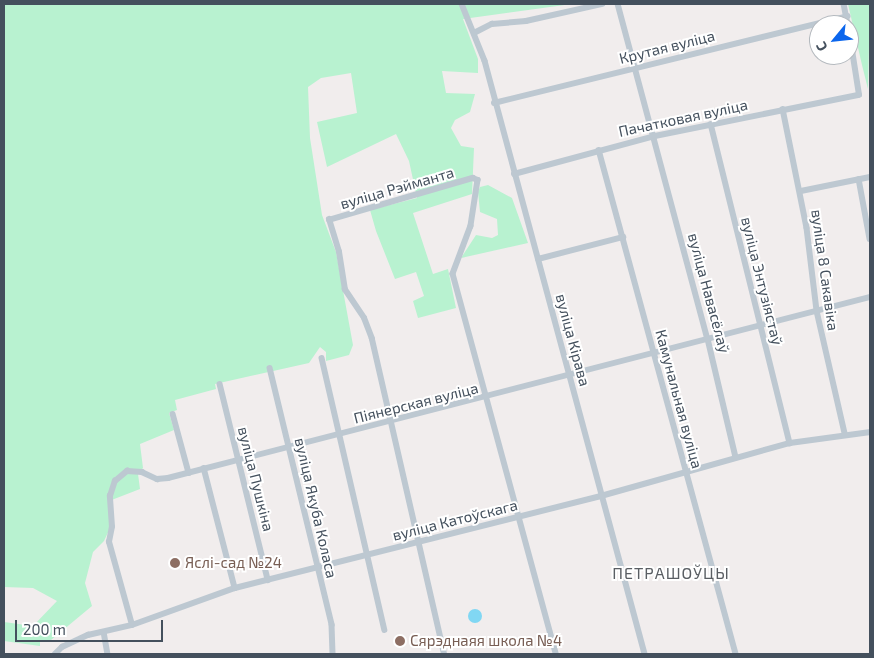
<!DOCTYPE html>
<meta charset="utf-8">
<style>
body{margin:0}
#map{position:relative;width:874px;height:658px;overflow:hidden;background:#f1eded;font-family:"Exo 2",sans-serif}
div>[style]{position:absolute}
.green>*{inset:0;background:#b8f2d0}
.water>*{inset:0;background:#81d7f3}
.round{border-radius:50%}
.minor>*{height:5.5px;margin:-2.75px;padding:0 2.75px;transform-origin:2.75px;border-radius:2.75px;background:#bdc8d1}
.dots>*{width:14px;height:14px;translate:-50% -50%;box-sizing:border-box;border:2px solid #fff;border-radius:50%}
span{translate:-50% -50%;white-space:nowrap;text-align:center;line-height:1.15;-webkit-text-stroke:4px #fff;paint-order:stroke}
.street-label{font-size:15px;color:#44505d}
.education-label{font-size:15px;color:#785e54}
.left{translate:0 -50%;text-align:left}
.neighbourhood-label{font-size:16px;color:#5a5e63;letter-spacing:1px}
.frame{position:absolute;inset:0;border:5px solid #44505d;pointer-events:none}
.north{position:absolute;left:809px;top:15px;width:50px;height:50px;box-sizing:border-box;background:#fff;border:1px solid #b4b9be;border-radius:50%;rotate:242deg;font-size:14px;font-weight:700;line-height:20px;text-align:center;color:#44505d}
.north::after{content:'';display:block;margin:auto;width:18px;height:22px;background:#0b66ed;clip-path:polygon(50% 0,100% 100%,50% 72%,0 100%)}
.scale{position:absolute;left:15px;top:620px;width:148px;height:22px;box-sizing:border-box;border:2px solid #44505d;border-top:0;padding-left:6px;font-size:15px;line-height:18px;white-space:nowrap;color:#44505d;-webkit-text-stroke:4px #fff;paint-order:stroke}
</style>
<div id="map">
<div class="green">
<div style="clip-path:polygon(4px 4px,572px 4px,463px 19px,478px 59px,478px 73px,442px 71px,446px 93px,475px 94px,470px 112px,455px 120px,451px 128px,461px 146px,474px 148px,472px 194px,413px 213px,433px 274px,448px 269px,456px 308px,418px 318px,413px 301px,424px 296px,416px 272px,395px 279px,376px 231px,370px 210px,417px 198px,409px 161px,396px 134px,327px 167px,317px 122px,357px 113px,351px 73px,321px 78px,308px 87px,310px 138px,322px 215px,336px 252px,353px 345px,349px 355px,326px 361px,326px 352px,320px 347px,309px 363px,215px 384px,216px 389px,175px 400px,177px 410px,169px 413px,174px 430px,140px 444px,143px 468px,138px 474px,140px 489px,109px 501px,111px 526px,104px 541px,93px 552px,85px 583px,92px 606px,51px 640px,40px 640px,40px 646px,4px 641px,4px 622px,33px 626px,57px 601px,33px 588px,4px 587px)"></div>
<div style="clip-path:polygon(848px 4px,870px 4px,868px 89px,862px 65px)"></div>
<div style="clip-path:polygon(488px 185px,512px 198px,528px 243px,461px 258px,476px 235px,492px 238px,498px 235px,497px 219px,480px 212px,478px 192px,480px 187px)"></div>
</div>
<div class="water">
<div class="round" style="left:468px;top:609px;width:14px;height:14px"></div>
</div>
<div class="minor">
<div style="left:462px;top:4px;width:61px;rotate:68deg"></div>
<div style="left:485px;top:61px;width:614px;rotate:74.9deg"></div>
<div style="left:618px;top:4px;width:347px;rotate:75deg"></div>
<div style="left:708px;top:339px;width:121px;rotate:76.7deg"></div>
<div style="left:844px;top:4px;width:21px;rotate:79deg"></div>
<div style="left:474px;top:33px;width:20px;rotate:-27deg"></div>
<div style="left:492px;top:24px;width:34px;rotate:-5deg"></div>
<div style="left:526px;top:21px;width:78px;rotate:-12.6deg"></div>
<div style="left:494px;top:103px;width:364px;rotate:-13.8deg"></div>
<div style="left:783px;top:109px;width:121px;rotate:78.6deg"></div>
<div style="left:807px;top:228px;width:84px;rotate:83.1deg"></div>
<div style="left:817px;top:311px;width:125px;rotate:77.1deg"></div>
<div style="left:711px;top:124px;width:329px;rotate:76.1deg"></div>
<div style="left:599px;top:150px;width:522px;rotate:74.79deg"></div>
<div style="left:514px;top:174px;width:146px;rotate:-15.1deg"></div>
<div style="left:655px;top:136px;width:208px;rotate:-11.4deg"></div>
<div style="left:859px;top:95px;width:65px;rotate:-98.9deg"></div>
<div style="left:859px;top:179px;width:61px;rotate:79.6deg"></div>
<div style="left:801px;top:191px;width:70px;rotate:-11.5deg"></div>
<div style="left:538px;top:259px;width:88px;rotate:-14.5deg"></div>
<div style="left:322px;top:358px;width:279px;rotate:77deg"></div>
<div style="left:270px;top:368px;width:264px;rotate:76.4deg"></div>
<div style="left:332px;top:625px;width:29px;rotate:88deg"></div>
<div style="left:220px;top:384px;width:202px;rotate:76.2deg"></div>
<div style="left:173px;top:414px;width:61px;rotate:74.8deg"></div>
<div style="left:204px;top:468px;width:124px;rotate:75.5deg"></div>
<div style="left:132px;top:625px;width:86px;rotate:-105.5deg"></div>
<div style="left:109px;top:542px;width:15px;rotate:-79deg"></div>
<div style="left:112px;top:527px;width:31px;rotate:-94deg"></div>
<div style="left:110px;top:496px;width:16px;rotate:-72deg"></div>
<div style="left:115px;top:481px;width:16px;rotate:-40deg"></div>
<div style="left:127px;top:471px;width:15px;rotate:4deg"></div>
<div style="left:142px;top:472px;width:17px;rotate:25deg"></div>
<div style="left:157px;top:479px;width:11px;rotate:-5deg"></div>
<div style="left:168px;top:478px;width:725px;rotate:-14.46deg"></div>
<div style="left:104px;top:632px;width:22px;rotate:80deg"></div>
<div style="left:55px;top:654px;width:10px;rotate:-45deg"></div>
<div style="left:62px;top:647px;width:29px;rotate:-25deg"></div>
<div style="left:88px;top:635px;width:45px;rotate:-12.8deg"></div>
<div style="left:132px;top:625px;width:109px;rotate:-19.8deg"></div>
<div style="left:235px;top:588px;width:377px;rotate:-14.1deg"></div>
<div style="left:601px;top:496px;width:196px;rotate:-15.7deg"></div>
<div style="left:790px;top:443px;width:81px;rotate:-7.8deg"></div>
<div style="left:444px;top:654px;width:323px;rotate:-102.9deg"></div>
<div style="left:372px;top:339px;width:22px;rotate:-111deg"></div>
<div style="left:364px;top:318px;width:34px;rotate:-124deg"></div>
<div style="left:345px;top:290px;width:38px;rotate:-99deg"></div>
<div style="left:339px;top:252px;width:34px;rotate:-107deg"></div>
<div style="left:329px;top:220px;width:150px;rotate:-16.3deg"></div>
<div style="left:473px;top:178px;width:5px;rotate:22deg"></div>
<div style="left:478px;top:180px;width:47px;rotate:98.7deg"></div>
<div style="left:471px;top:226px;width:51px;rotate:110.6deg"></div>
<div style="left:453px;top:274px;width:394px;rotate:74.8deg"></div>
</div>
<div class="dots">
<div style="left:175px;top:563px;background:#8d6e63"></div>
<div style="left:400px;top:641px;background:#8d6e63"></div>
</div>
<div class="street-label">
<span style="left:667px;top:47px;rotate:-14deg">Крутая вуліца</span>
<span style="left:683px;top:118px;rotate:-12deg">Пачатковая вуліца</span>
<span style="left:397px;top:188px;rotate:-16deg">вуліца Рэйманта</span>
<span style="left:825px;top:270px;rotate:82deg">вуліца 8 Сакавіка</span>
<span style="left:762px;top:281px;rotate:76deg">вуліца Энтузіястаў</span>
<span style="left:709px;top:293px;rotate:75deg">вуліца Навасёлаў</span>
<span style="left:573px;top:340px;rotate:75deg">вуліца Кірава</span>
<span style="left:679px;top:399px;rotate:75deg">Камунальная вуліца</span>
<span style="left:416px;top:403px;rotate:-14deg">Піянерская вуліца</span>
<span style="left:256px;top:479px;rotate:76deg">вуліца Пушкіна</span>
<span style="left:316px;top:508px;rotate:77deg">вуліца Якуба Коласа</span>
<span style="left:455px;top:520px;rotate:-14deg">вуліца Катоўскага</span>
</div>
<div class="education-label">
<span class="left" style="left:185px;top:563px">Яслі-сад №24</span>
<span class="left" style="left:410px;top:641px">Сярэднаяя школа №4</span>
</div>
<div class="neighbourhood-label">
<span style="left:671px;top:573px">ПЕТРАШОЎЦЫ</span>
</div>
<div class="frame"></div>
<div class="north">С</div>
<div class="scale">200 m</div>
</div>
